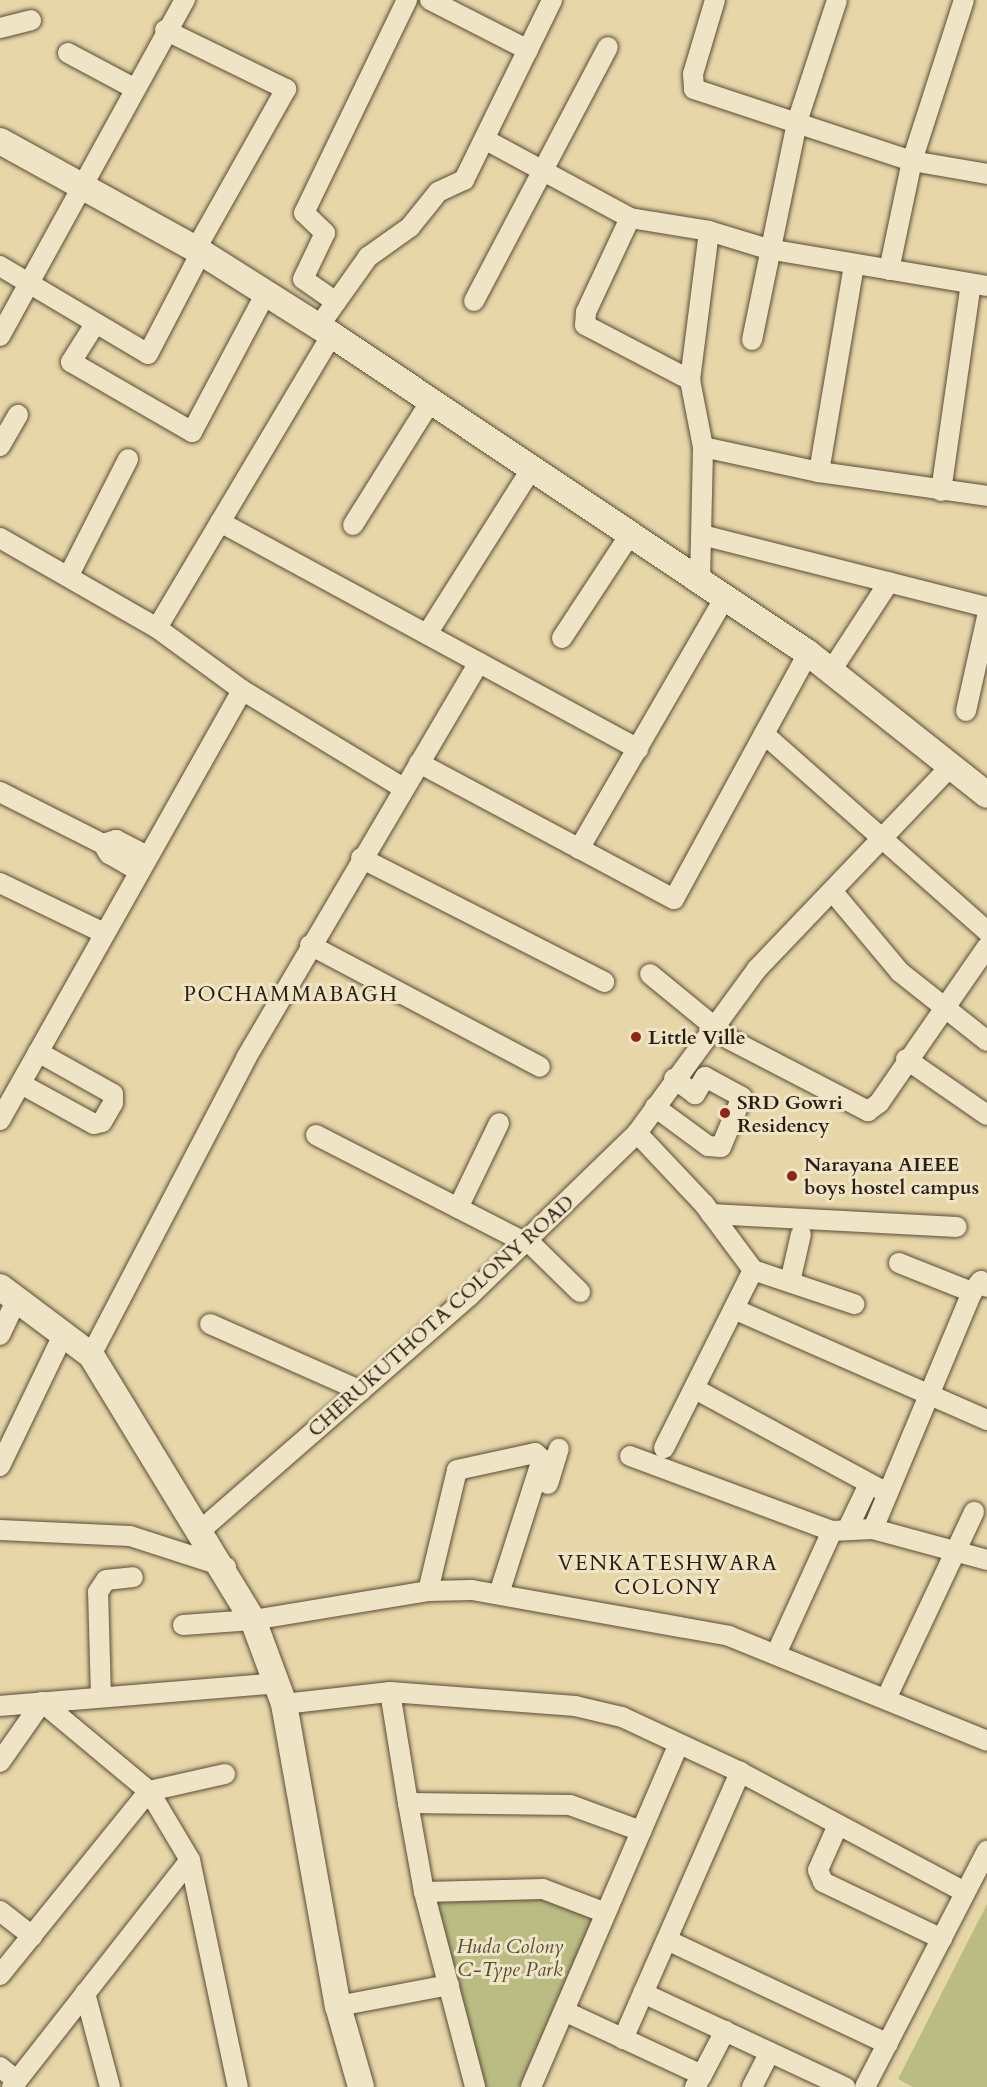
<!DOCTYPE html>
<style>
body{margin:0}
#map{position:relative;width:987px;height:2087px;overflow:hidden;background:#e7d6a8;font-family:Cardo,serif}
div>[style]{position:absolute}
.green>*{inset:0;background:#bbbc84}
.roads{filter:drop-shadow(0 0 2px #594c37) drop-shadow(0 0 2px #594c37)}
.minor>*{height:20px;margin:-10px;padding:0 10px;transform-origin:10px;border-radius:10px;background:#efe4c6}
.tertiary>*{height:26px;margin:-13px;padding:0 13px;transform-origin:13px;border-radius:13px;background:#efe4c6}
.dots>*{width:16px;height:16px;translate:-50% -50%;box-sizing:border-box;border:3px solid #efe4c6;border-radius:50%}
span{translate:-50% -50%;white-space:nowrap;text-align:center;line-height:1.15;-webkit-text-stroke:6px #efe4c6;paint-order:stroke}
.poi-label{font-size:20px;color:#2a1e11;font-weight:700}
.left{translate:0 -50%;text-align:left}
.street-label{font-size:20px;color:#2a1e11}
.park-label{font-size:20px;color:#564d34;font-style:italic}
.neighbourhood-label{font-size:21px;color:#2a1e11;letter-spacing:1.5px}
</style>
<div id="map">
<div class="green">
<div style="clip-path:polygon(541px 1898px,593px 1919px,519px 2087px,479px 2087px,436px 1901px)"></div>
<div style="clip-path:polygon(987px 1904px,987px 2087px,913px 2087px,898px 2079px)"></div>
</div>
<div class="roads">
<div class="minor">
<div style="left:430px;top:0;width:110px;rotate:27deg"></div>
<div style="left:715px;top:0;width:77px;rotate:106.6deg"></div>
<div style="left:693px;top:74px;width:15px;rotate:86deg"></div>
<div style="left:694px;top:89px;width:230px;rotate:18.3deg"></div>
<div style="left:912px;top:161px;width:76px;rotate:9.8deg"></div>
<div style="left:0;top:28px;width:32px;rotate:-14deg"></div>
<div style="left:165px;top:30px;width:135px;rotate:26deg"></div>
<div style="left:286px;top:89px;width:184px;rotate:119.4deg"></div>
<div style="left:68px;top:53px;width:72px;rotate:28deg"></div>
<div style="left:486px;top:140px;width:164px;rotate:28.4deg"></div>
<div style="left:630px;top:218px;width:80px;rotate:9.3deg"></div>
<div style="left:709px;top:231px;width:62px;rotate:17deg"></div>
<div style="left:768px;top:249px;width:222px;rotate:9.6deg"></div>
<div style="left:630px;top:218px;width:104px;rotate:115.1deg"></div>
<div style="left:586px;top:312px;width:13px;rotate:94deg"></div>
<div style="left:585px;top:325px;width:119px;rotate:27.6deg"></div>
<div style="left:0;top:266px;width:172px;rotate:30.7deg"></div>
<div style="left:148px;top:354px;width:115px;rotate:-62.5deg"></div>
<div style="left:889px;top:270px;width:111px;rotate:-78.1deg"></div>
<div style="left:912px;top:161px;width:169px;rotate:-72.1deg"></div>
<div style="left:474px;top:301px;width:287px;rotate:-62.2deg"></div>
<div style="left:336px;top:302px;width:40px;rotate:-145.1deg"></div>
<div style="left:303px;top:279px;width:51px;rotate:-64.4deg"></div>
<div style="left:325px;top:233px;width:29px;rotate:-136deg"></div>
<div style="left:304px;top:213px;width:237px;rotate:-64.2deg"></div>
<div style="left:95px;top:324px;width:45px;rotate:122.3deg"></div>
<div style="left:71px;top:362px;width:140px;rotate:30deg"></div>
<div style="left:192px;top:432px;width:157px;rotate:-62deg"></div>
<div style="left:319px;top:326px;width:85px;rotate:-54.6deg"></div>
<div style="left:368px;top:257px;width:52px;rotate:-35.5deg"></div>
<div style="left:410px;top:227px;width:45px;rotate:-51.3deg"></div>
<div style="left:438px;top:192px;width:29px;rotate:-25deg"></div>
<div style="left:464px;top:180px;width:200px;rotate:-63.9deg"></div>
<div style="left:0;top:336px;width:384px;rotate:-61.2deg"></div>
<div style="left:752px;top:340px;width:223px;rotate:-78.3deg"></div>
<div style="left:797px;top:122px;width:128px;rotate:-71.8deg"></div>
<div style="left:0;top:446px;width:36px;rotate:-60deg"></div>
<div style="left:703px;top:447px;width:119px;rotate:12.2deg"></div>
<div style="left:819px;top:472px;width:170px;rotate:8.1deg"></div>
<div style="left:819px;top:472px;width:211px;rotate:-80.4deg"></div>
<div style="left:941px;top:491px;width:209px;rotate:-81.8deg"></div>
<div style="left:220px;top:522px;width:476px;rotate:28.5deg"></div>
<div style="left:353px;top:525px;width:143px;rotate:-57.9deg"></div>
<div style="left:702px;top:535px;width:294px;rotate:14.2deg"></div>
<div style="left:0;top:538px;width:181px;rotate:29.8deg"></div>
<div style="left:157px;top:628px;width:105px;rotate:36.1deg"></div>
<div style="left:242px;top:690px;width:188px;rotate:31.3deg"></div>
<div style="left:69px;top:575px;width:130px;rotate:-63deg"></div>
<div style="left:700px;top:581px;width:134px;rotate:-88.7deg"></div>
<div style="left:703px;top:447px;width:68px;rotate:-101deg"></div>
<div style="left:690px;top:380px;width:150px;rotate:-82.7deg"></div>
<div style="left:157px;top:628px;width:341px;rotate:-59.2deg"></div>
<div style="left:427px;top:634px;width:193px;rotate:-57.7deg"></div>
<div style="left:562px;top:638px;width:122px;rotate:-56.7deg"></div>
<div style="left:831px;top:671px;width:106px;rotate:-56.9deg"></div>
<div style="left:966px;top:711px;width:96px;rotate:-77.4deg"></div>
<div style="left:764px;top:734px;width:298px;rotate:41.5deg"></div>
<div style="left:419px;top:763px;width:289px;rotate:28.1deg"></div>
<div style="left:674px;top:899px;width:280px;rotate:-61.4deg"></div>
<div style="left:0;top:792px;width:115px;rotate:26.8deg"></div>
<div style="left:579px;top:849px;width:289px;rotate:-59.9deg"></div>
<div style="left:361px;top:858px;width:273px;rotate:27deg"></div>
<div style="left:139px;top:871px;width:34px;rotate:-150deg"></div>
<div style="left:109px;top:854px;width:12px;rotate:-121deg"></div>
<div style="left:103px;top:844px;width:14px;rotate:-17deg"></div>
<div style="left:116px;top:840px;width:36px;rotate:27deg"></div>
<div style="left:0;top:883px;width:115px;rotate:25.7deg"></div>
<div style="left:833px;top:892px;width:104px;rotate:50.1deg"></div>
<div style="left:900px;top:972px;width:111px;rotate:38.4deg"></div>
<div style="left:310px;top:945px;width:260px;rotate:27.9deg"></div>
<div style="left:650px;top:974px;width:102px;rotate:39.4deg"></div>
<div style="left:729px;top:1039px;width:157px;rotate:27.4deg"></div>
<div style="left:868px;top:1111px;width:14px;rotate:-36deg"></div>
<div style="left:879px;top:1103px;width:190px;rotate:-55.3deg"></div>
<div style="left:906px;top:1059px;width:98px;rotate:34.7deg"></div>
<div style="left:21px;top:1084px;width:83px;rotate:28.7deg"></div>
<div style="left:94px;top:1124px;width:8px;rotate:-14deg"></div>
<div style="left:102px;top:1122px;width:22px;rotate:-60deg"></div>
<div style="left:113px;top:1103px;width:9px;rotate:-90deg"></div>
<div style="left:113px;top:1094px;width:86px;rotate:-150.8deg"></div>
<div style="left:655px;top:1107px;width:66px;rotate:36.3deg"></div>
<div style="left:708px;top:1146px;width:13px;rotate:4deg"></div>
<div style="left:721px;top:1147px;width:54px;rotate:-67.2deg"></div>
<div style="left:742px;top:1097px;width:42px;rotate:-151.6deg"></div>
<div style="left:705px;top:1077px;width:20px;rotate:120deg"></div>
<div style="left:695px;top:1094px;width:26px;rotate:-144deg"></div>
<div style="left:0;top:1120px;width:493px;rotate:-60.6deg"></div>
<div style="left:637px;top:1133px;width:98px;rotate:46.7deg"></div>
<div style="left:704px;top:1204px;width:82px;rotate:53.4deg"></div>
<div style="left:753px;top:1270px;width:107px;rotate:18.6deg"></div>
<div style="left:316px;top:1135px;width:236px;rotate:27.2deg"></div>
<div style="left:458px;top:1208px;width:94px;rotate:-64.2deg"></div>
<div style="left:711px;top:1214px;width:246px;rotate:3deg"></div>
<div style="left:528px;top:1241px;width:73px;rotate:44.4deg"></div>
<div style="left:899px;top:1263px;width:79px;rotate:21.7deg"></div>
<div style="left:790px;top:1282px;width:49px;rotate:-77.1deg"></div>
<div style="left:734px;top:1309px;width:276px;rotate:23.7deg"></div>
<div style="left:210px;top:1324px;width:165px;rotate:23.9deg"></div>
<div style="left:0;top:1335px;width:40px;rotate:-65deg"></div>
<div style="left:91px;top:1355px;width:335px;rotate:-62.4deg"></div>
<div style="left:246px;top:1058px;width:459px;rotate:-59.5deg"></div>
<div style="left:695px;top:1389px;width:218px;rotate:28.4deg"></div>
<div style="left:664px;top:1448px;width:199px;rotate:-63.4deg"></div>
<div style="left:630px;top:1456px;width:215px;rotate:20.4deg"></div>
<div style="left:832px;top:1531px;width:41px;rotate:-2.8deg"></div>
<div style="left:873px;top:1529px;width:118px;rotate:15.2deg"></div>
<div style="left:0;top:1466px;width:148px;rotate:-64.3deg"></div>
<div style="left:548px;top:1484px;width:37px;rotate:-73deg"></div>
<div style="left:873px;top:1529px;width:257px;rotate:-67.3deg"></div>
<div style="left:972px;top:1292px;width:14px;rotate:-51deg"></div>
<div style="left:981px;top:1281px;width:8px;rotate:45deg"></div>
<div style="left:0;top:1530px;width:130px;rotate:2.6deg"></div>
<div style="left:130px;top:1536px;width:101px;rotate:17.9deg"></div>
<div style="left:201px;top:1530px;width:356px;rotate:-41.1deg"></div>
<div style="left:469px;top:1296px;width:234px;rotate:-44.1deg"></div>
<div style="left:637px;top:1133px;width:203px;rotate:-53.8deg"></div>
<div style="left:757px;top:969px;width:282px;rotate:-46.3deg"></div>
<div style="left:847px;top:1530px;width:51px;rotate:-64.4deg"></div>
<div style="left:428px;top:1591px;width:124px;rotate:-76.5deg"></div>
<div style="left:457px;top:1470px;width:80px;rotate:-12.3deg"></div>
<div style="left:535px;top:1453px;width:9px;rotate:41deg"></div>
<div style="left:542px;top:1459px;width:142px;rotate:107.7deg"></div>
<div style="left:183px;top:1625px;width:70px;rotate:-4.1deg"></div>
<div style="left:253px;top:1620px;width:177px;rotate:-9.4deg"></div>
<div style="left:428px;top:1591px;width:44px;rotate:-1.3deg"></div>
<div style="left:472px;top:1590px;width:261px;rotate:10.1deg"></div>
<div style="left:729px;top:1636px;width:279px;rotate:22.1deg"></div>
<div style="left:776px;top:1654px;width:135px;rotate:-65.5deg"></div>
<div style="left:390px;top:1692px;width:112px;rotate:80.8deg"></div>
<div style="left:408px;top:1803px;width:162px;rotate:0.7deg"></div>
<div style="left:570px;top:1805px;width:76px;rotate:20.1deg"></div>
<div style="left:101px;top:1697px;width:105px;rotate:-91.6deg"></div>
<div style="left:98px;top:1592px;width:14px;rotate:-56deg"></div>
<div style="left:106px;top:1580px;width:27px;rotate:-6deg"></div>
<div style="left:886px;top:1699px;width:207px;rotate:-64.8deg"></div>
<div style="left:284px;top:1704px;width:107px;rotate:-6.5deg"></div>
<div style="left:390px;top:1692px;width:186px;rotate:4.3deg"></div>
<div style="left:575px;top:1706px;width:48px;rotate:13.2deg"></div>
<div style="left:622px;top:1717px;width:130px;rotate:25deg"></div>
<div style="left:740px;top:1772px;width:255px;rotate:28.1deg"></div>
<div style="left:0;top:1706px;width:280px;rotate:-4.7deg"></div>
<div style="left:0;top:1762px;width:73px;rotate:-55deg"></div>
<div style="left:42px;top:1702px;width:139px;rotate:39.8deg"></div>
<div style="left:149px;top:1791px;width:80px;rotate:59.3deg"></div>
<div style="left:190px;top:1860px;width:232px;rotate:78.1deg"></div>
<div style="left:408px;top:1803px;width:90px;rotate:79.8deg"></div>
<div style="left:424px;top:1892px;width:202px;rotate:75.3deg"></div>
<div style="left:838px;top:1825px;width:49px;rotate:114deg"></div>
<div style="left:818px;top:1870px;width:13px;rotate:67deg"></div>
<div style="left:823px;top:1882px;width:132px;rotate:25.6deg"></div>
<div style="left:424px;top:1892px;width:119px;rotate:-1.4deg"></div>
<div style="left:543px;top:1889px;width:67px;rotate:20.9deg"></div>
<div style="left:0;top:1911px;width:41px;rotate:38deg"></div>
<div style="left:667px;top:1940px;width:244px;rotate:25.2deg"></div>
<div style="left:0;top:1975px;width:237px;rotate:-51deg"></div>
<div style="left:149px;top:1791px;width:78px;rotate:-12.6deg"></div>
<div style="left:85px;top:1993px;width:97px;rotate:75.1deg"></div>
<div style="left:643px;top:1993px;width:223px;rotate:25deg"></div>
<div style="left:338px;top:2006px;width:113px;rotate:-10.7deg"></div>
<div style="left:564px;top:2011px;width:152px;rotate:24.9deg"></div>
<div style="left:702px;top:2075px;width:14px;rotate:120deg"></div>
<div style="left:623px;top:2039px;width:292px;rotate:-66.3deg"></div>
<div style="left:0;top:2067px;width:21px;rotate:39deg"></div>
<div style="left:702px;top:2075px;width:50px;rotate:-62.4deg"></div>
<div style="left:12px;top:2087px;width:288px;rotate:-51.9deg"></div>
<div style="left:531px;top:2087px;width:372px;rotate:-66.7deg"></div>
<div style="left:752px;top:2087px;width:39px;rotate:-63deg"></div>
<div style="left:865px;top:2087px;width:266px;rotate:-62.7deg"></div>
</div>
<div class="tertiary">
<div style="left:0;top:141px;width:224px;rotate:28.9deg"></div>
<div style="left:196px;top:249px;width:161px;rotate:32.3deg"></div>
<div style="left:332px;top:335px;width:572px;rotate:33.75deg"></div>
<div style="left:808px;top:653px;width:228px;rotate:38.4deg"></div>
<div style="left:0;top:1287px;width:114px;rotate:36.8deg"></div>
<div style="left:91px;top:1355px;width:311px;rotate:58.6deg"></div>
<div style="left:253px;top:1620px;width:90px;rotate:69.7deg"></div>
<div style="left:284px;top:1704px;width:307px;rotate:79.9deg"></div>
<div style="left:338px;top:2006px;width:84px;rotate:74.1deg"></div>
</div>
</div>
<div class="dots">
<div style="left:636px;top:1037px;background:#8f2418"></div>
<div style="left:725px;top:1113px;background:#8f2418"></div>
<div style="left:792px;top:1176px;background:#8f2418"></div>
</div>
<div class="poi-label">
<span class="left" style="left:648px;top:1037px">Little Ville</span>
<span class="left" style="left:737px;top:1114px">SRD Gowri<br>Residency</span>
<span class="left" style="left:804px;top:1176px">Narayana AIEEE<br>boys hostel campus</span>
</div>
<div class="street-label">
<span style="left:441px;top:1316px;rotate:-42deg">CHERUKUTHOTA COLONY ROAD</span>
</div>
<div class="park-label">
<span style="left:510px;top:1958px">Huda Colony<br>C-Type Park</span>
</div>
<div class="neighbourhood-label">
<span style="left:291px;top:995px">POCHAMMABAGH</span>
<span style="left:668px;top:1576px">VENKATESHWARA<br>COLONY</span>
</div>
</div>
